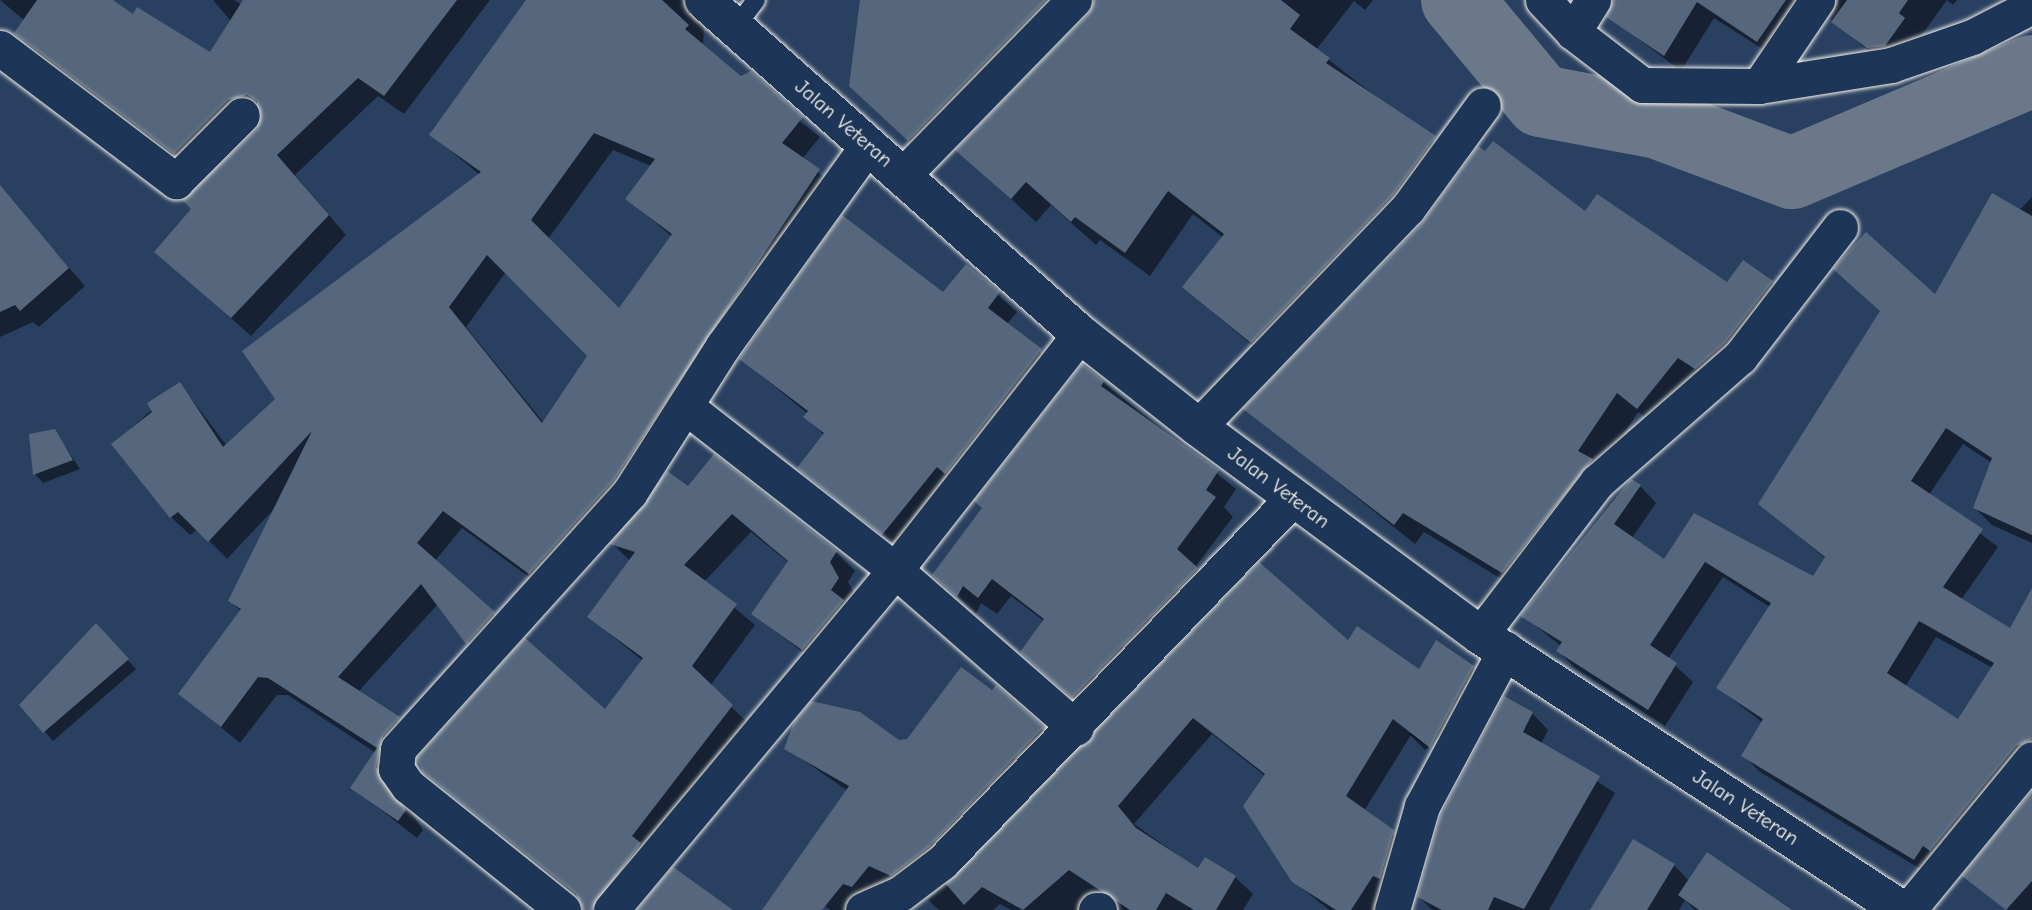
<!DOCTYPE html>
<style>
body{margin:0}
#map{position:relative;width:2032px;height:910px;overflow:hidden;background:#2a4060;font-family:"Comic Neue",sans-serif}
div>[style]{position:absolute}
.shadow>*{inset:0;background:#0007;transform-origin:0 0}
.river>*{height:72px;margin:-36px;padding:0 36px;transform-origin:36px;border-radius:36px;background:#6a788a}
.building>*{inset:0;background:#56677d}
.roads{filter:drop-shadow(0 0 2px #f4f1e8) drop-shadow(0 0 2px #f4f1e8)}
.service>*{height:18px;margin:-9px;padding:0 9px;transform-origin:9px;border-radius:9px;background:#1d3557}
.minor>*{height:35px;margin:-17.5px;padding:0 17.5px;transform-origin:17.5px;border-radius:17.5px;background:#1d3557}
.trunk>*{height:38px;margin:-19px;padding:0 19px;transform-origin:19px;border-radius:19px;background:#1d3557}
span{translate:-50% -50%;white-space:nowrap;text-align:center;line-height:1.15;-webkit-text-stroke:7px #1d3557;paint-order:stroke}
.street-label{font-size:21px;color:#f4f1e8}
</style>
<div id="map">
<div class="shadow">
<div style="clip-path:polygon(0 0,109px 0,309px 114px,213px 0,234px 0,279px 29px,299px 0,490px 0,404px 114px,378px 96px,295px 175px,346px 235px,251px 336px,157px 252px,258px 129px,258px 116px,194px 172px,35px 52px,16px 33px,25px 21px)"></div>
<div style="clip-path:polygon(evenodd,528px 0,716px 0,705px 4px,703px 46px,820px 137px,802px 159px,837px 188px,548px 591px,462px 528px,435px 561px,512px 631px,485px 661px,438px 604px,358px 692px,417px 736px,394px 787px,423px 830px,417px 838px,353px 788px,376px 753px,288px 695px,277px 695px,240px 743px,181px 694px,241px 611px,230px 601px,275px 508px,227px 559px,198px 529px,190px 535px,171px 517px,114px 444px,180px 384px,227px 446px,278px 400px,480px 175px,432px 135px,528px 0,613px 150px,651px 166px,628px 198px,672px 237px,619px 311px,548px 239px,613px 150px,528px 0,506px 272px,589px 356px,544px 423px,466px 327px,506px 272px)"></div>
<div style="clip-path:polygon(862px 0,1373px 0,1365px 10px,1354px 1px,1316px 50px,1459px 161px,1276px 366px,1184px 287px,1224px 238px,1193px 214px,1150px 276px,1100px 240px,1096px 245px,1051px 205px,1036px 222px,958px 150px,1094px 7px,1084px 10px,933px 164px,878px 113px)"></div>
<div style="clip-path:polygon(1612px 0,1824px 0,1775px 57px,1714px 18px,1681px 71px,1608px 16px)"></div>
<div style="clip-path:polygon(1947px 0,1902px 62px,1885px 64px,1830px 19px,1839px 0,1957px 0,1953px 5px)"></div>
<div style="clip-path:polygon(0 188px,85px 286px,39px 327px,33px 322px,0 337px)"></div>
<div style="clip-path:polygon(evenodd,2032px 197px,2032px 543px,1992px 525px,1975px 508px,1992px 463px,1963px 444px,1929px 495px,1998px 547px,1961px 600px,2010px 631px,2032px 615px,2032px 758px,1932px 876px,1760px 772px,1743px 755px,1763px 723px,1718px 688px,1771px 608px,1723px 577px,1668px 659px,1693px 682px,1665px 726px,1575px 668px,1558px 651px,1561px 646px,1522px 615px,1640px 486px,1656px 503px,1632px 538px,1665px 561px,1695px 515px,1813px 578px,1826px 559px,1760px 503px,1935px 297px,2032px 197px,1936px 637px,1993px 668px,1959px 722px,1905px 687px,1936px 637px)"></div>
<div style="clip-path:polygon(1586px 213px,1727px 285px,1772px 283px,1792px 303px,1659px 428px,1638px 412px,1523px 592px,1424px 532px,1415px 544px,1246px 409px)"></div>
<div style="clip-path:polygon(966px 266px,1017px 312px,1007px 324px,1059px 369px,901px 551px,799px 467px,824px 436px,808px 414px,741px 359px,943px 294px)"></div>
<div style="clip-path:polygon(1103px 382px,1236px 489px,1224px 507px,1233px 517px,1195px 567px,1214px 587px,1091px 715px,1022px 652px,1044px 621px,1011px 596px,997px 614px,981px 603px,976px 614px,934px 575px)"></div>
<div style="clip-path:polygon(55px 431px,80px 469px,43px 483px,35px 474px)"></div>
<div style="clip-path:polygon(689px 488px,836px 552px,855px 571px,848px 582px,857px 598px,822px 667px,753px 614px,789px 563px,751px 532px,704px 582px,755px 625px,710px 686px,750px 725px,619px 910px,581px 910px,578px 898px,424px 771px,605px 712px,643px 661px,589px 617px,630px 561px,613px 544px)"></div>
<div style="clip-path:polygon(96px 626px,136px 669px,53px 741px,21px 705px)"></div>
<div style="clip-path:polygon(1348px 642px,1420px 671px,1436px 642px,1474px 669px,1428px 748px,1411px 735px,1364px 811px,1411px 849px,1379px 910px,1329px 910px,1293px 881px,1265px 776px,1212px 734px,1134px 824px,1199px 870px,1235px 877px,1253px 894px,1243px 910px,1011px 910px,1000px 904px,993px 910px,939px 910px,928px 900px,1092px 743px)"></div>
<div style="left:1474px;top:669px;width:23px;height:92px;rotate:45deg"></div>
<div style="clip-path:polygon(996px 687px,1059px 745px,855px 910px,830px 910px,806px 890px,848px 791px,786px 748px,908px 740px)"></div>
<div style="clip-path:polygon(1532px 713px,1548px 730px,1541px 744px,1615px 793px,1549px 910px,1432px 910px,1419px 897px)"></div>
<div style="clip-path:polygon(2032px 793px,2032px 910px,2008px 910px,1964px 876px)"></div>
<div style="clip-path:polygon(1674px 865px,1689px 881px,1789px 910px,1695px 910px,1685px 900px,1679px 910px,1592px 910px)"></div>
</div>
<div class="river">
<div style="left:1457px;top:0;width:131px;rotate:50.3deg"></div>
<div style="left:1541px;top:101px;width:119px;rotate:10.6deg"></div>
<div style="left:1658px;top:123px;width:143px;rotate:20.5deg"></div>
<div style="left:1792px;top:173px;width:261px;rotate:-23deg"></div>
</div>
<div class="building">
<div style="clip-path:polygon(37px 0,113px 0,133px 14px,137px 7px,210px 52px,243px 0,457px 0,384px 96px,358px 78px,277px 155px,329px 215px,231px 318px,154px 252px,191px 209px,182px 200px,257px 129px,257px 101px,247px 95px,228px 100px,174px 154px,14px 33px)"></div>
<div style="clip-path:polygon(evenodd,526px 0,662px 0,689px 25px,685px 29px,741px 76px,751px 71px,803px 117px,782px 143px,820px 169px,614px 480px,529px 574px,443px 511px,417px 543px,495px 612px,466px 644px,421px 584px,338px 677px,400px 717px,383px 736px,376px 767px,406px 810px,398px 821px,350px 788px,377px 748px,268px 678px,258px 677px,221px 727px,178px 694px,241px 609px,228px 601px,312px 431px,208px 542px,178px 512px,170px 518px,111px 444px,152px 412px,147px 403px,180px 382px,223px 447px,275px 399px,242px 351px,481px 172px,429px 135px,526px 0,594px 133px,655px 159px,625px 199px,672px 234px,619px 308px,531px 220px,594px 133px,526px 0,487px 255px,587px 356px,542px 423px,449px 307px,487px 255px)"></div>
<div style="clip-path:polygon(860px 0,1046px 0,908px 141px,849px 86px)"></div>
<div style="clip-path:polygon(1094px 0,1281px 0,1300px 15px,1290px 29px,1330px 58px,1326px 63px,1436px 136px,1393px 195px,1251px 343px,1182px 287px,1224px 234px,1168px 191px,1125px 253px,1075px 217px,1071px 222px,1026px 182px,1011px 199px,955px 150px,1088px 14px)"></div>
<div style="clip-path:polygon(1613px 0,1786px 0,1757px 42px,1697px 2px,1664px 56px,1606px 17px)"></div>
<div style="clip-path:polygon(1847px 0,1908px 0,1899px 13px,1905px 18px,1885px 46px,1867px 48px,1831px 22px)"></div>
<div style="clip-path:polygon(1493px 141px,1585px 211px,1597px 194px,1727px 282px,1743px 260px,1773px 281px,1725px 343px,1695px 369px,1678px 358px,1637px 409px,1617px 393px,1578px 451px,1593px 459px,1502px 573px,1403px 513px,1394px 525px,1243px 409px,1423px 222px,1478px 146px,1485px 151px)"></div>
<div style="clip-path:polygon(0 185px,69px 268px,20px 311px,15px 305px,0 312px)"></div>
<div style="clip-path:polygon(evenodd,1992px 193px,2032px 216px,2032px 535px,1973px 508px,1992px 458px,1946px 428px,1911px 481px,1983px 529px,1943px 587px,2010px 628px,2032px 588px,2032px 739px,2016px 746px,1930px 851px,1923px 846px,1914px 860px,1741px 756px,1763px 719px,1716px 688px,1771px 603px,1705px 562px,1650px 645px,1677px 663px,1648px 710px,1556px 651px,1562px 642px,1520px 616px,1631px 479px,1641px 485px,1614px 524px,1664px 559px,1694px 513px,1813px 576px,1825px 557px,1758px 504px,1880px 311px,1833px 269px,1866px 232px,1935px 294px,1992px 193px,1919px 621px,1994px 663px,1958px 719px,1887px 673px,1919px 621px)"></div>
<div style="clip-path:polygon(842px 215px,943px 292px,966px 264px,1000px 292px,988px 308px,1042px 349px,945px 474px,937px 467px,882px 535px,797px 468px,824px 433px,803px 417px,808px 411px,739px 359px)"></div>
<div style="clip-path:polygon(1082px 364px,1104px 381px,1101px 386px,1219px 470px,1206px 490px,1216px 497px,1177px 549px,1198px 568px,1072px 698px,1020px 652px,1044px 619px,992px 579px,978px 598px,963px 586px,957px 597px,932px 575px,982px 508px,974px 501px)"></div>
<div style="clip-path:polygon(55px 429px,73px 460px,33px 475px,29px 434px)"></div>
<div style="clip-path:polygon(714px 454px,837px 551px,830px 562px,839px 578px,831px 590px,844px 600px,802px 650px,751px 614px,788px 561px,732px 514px,684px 565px,737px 604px,692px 666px,733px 705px,632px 836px,641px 843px,591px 910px,583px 910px,576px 894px,423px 772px,417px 758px,525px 638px,605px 709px,643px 658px,587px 617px,635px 552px,610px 544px,667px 471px,688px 486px)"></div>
<div style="clip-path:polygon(1259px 562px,1348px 640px,1357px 626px,1419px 669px,1436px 640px,1474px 666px,1430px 748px,1393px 719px,1346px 796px,1394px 830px,1380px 879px,1373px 876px,1351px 910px,1336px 910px,1292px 882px,1243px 806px,1265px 774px,1193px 718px,1118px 806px,1136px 828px,1198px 868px,1205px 857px,1236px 876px,1216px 910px,1194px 910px,1166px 893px,1156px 910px,1130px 910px,1069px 870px,1023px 910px,982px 887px,964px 905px,946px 884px)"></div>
<div style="clip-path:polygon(96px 623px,129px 659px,43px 733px,19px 705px)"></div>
<div style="clip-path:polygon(961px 667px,992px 690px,996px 685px,1044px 727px,929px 847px,891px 876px,869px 866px,852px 887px,843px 884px,822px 910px,762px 910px,849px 786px,784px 749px,794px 722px,811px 701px,860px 712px,899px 740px,907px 739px)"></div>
<div style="clip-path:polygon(1504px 696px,1533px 712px,1523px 732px,1600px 776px,1524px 909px,1494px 897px,1488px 910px,1442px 910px,1417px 897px,1441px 814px)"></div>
<div style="clip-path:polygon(2032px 791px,2032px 881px,2006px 910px,1962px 876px)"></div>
<div style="clip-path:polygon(1633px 839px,1675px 864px,1647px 910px,1590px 910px)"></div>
<div style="clip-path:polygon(1707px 852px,1792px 910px,1699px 910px,1678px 895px)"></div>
<div style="clip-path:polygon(673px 867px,733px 910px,637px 910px)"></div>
</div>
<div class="roads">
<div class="service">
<div style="left:735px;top:28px;width:35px;rotate:-53deg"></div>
</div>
<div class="minor">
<div style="left:1543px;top:0;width:44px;rotate:46.8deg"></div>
<div style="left:1593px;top:0;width:38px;rotate:122deg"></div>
<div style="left:1573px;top:32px;width:87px;rotate:37.5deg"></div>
<div style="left:1642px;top:85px;width:117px;rotate:0.5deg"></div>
<div style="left:1759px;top:86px;width:134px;rotate:-9deg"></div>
<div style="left:1891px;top:65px;width:86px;rotate:-19.1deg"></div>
<div style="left:1972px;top:37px;width:68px;rotate:-27.3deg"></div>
<div style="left:0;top:48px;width:221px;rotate:37.1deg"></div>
<div style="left:176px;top:181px;width:93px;rotate:-45deg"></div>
<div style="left:1759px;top:86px;width:104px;rotate:-56deg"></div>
<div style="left:903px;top:175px;width:245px;rotate:-45.7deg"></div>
<div style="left:689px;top:409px;width:261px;rotate:38deg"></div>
<div style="left:895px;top:570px;width:240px;rotate:41.1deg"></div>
<div style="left:1198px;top:427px;width:303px;rotate:-46.2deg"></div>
<div style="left:1408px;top:208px;width:127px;rotate:-53.9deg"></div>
<div style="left:1480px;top:635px;width:193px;rotate:-52.6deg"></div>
<div style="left:1597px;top:482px;width:190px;rotate:-41.2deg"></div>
<div style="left:1740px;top:357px;width:164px;rotate:-52.4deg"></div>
<div style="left:563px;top:910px;width:198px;rotate:-141.3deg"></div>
<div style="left:408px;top:786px;width:21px;rotate:-125deg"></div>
<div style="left:396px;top:769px;width:20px;rotate:-84deg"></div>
<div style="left:398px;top:749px;width:346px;rotate:-47.9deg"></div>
<div style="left:630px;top:492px;width:173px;rotate:-57.5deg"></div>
<div style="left:723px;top:346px;width:248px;rotate:-54.2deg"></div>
<div style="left:611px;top:910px;width:443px;rotate:-50.1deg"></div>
<div style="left:895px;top:570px;width:300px;rotate:-51.9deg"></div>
<div style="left:863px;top:910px;width:42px;rotate:-24.1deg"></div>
<div style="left:901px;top:893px;width:51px;rotate:-37.1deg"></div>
<div style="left:942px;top:862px;width:506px;rotate:-46.04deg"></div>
<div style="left:1096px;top:910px;width:3px"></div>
<div style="left:1392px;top:910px;width:108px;rotate:-73.9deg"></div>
<div style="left:1422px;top:806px;width:178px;rotate:-61.9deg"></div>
<div style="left:1908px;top:910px;width:195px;rotate:-50.6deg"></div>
</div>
<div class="trunk">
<div style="left:704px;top:0;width:503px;rotate:41.61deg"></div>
<div style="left:1080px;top:334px;width:150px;rotate:38.2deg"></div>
<div style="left:1198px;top:427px;width:350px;rotate:36.4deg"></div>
<div style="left:1480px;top:635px;width:504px;rotate:33.09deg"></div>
</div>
</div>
<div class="street-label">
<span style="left:844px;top:123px;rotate:41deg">Jalan Veteran</span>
<span style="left:1279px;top:487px;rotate:37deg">Jalan Veteran</span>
<span style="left:1746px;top:807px;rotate:33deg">Jalan Veteran</span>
</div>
</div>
